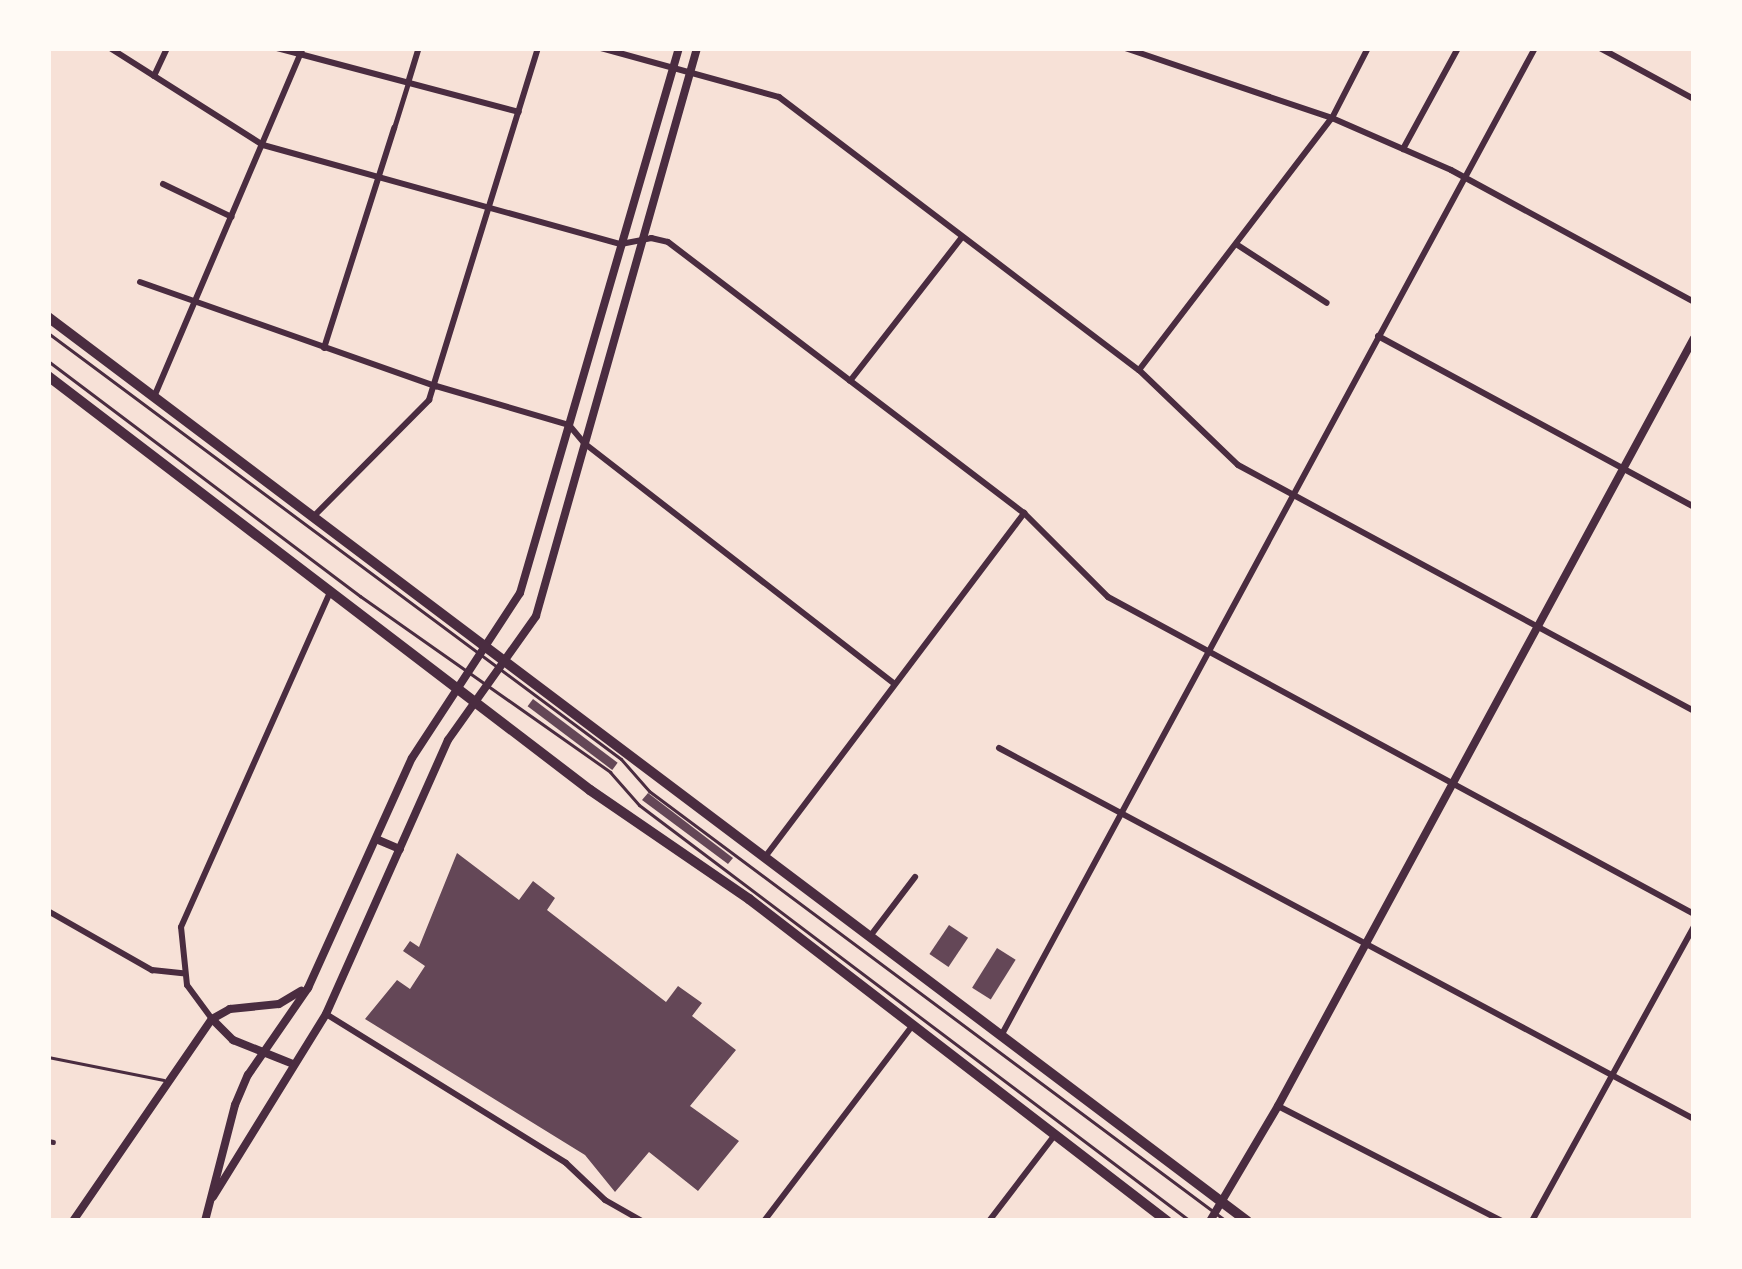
<!DOCTYPE html>
<style>
body{margin:0}
#map{position:relative;width:1742px;height:1269px;overflow:hidden;background:#f7e1d7;font-family:"Nunito Sans",sans-serif}
div>[style]{position:absolute}
.building>*{inset:0;background:#644757;transform-origin:0 0}
.service>*{height:3px;margin:-1.5px;padding:0 1.5px;transform-origin:1.5px;border-radius:1.5px;background:#4a2c40}
.pedestrian>*{height:4.5px;margin:-2.25px;padding:0 2.25px;transform-origin:2.25px;border-radius:2.25px;background:#4a2c40}
.minor>*{height:6px;margin:-3px;padding:0 3px;transform-origin:3px;border-radius:3px;background:#4a2c40}
.tertiary>*{height:8px;margin:-4px;padding:0 4px;transform-origin:4px;border-radius:4px;background:#4a2c40}
.primary>*{height:10px;margin:-5px;padding:0 5px;transform-origin:5px;border-radius:5px;background:#4a2c40}
span{translate:-50% -50%;white-space:nowrap;text-align:center;line-height:1.15;-webkit-text-stroke:12px #fffaf5;paint-order:stroke}
.frame{position:absolute;inset:0;border:51px solid #fffaf5;pointer-events:none}
</style>
<div id="map">
<div class="building">
<div style="left:533px;top:699px;width:106px;height:9px;rotate:37deg"></div>
<div style="clip-path:polygon(648px 793px,733px 858px,728px 864px,642px 800px)"></div>
<div style="clip-path:polygon(457px 853px,519px 900px,533px 881px,555px 898px,547px 910px,666px 1002px,678px 986px,702px 1003px,692px 1016px,736px 1050px,690px 1106px,739px 1141px,698px 1191px,649px 1152px,615px 1192px,585px 1155px,365px 1019px,397px 980px,410px 989px,425px 966px,403px 951px,410px 941px,419px 947px)"></div>
<div style="left:949px;top:925px;width:23px;height:35px;rotate:34deg"></div>
<div style="left:997px;top:948px;width:22px;height:47px;rotate:32deg"></div>
</div>
<div class="service">
<div style="left:48px;top:333px;width:714px;rotate:36.63deg"></div>
<div style="left:621px;top:759px;width:43px;rotate:48.8deg"></div>
<div style="left:649px;top:791px;width:720px;rotate:36.69deg"></div>
<div style="left:48px;top:361px;width:391px;rotate:37deg"></div>
<div style="left:360px;top:596px;width:306px;rotate:35.1deg"></div>
<div style="left:610px;top:772px;width:44px;rotate:48.7deg"></div>
<div style="left:639px;top:805px;width:690px;rotate:37.05deg"></div>
<div style="left:48px;top:1057px;width:118px;rotate:11.2deg"></div>
</div>
<div class="pedestrian">
<div style="left:394px;top:128px;width:47px;rotate:-72.7deg"></div>
<div style="left:48px;top:1141px;width:5px;rotate:11deg"></div>
</div>
<div class="minor">
<div style="left:110px;top:48px;width:181px;rotate:32.4deg"></div>
<div style="left:263px;top:145px;width:371px;rotate:15.5deg"></div>
<div style="left:621px;top:244px;width:31px;rotate:-11deg"></div>
<div style="left:651px;top:238px;width:17px;rotate:13deg"></div>
<div style="left:668px;top:242px;width:447px;rotate:37.3deg"></div>
<div style="left:1024px;top:513px;width:119px;rotate:45deg"></div>
<div style="left:1108px;top:597px;width:666px;rotate:28.41deg"></div>
<div style="left:277px;top:48px;width:250px;rotate:14.8deg"></div>
<div style="left:601px;top:48px;width:185px;rotate:15.4deg"></div>
<div style="left:779px;top:97px;width:452px;rotate:37.2deg"></div>
<div style="left:1139px;top:370px;width:137px;rotate:43.8deg"></div>
<div style="left:1238px;top:465px;width:518px;rotate:28.35deg"></div>
<div style="left:1125px;top:48px;width:219px;rotate:18.7deg"></div>
<div style="left:1332px;top:118px;width:130px;rotate:23.6deg"></div>
<div style="left:1451px;top:170px;width:277px;rotate:28.5deg"></div>
<div style="left:1600px;top:48px;width:107px;rotate:28.5deg"></div>
<div style="left:154px;top:76px;width:31px;rotate:-65deg"></div>
<div style="left:408px;top:83px;width:37px;rotate:-73deg"></div>
<div style="left:1403px;top:149px;width:115px;rotate:-61.4deg"></div>
<div style="left:163px;top:184px;width:76px;rotate:25.6deg"></div>
<div style="left:1236px;top:244px;width:108px;rotate:33deg"></div>
<div style="left:140px;top:282px;width:314px;rotate:19.4deg"></div>
<div style="left:436px;top:386px;width:139px;rotate:16.3deg"></div>
<div style="left:569px;top:425px;width:23px;rotate:50deg"></div>
<div style="left:584px;top:443px;width:393px;rotate:37.8deg"></div>
<div style="left:1378px;top:336px;width:359px;rotate:28.4deg"></div>
<div style="left:324px;top:348px;width:231px;rotate:-72.3deg"></div>
<div style="left:1139px;top:370px;width:317px;rotate:-52.6deg"></div>
<div style="left:1332px;top:118px;width:79px;rotate:-62.8deg"></div>
<div style="left:850px;top:381px;width:182px;rotate:-52.1deg"></div>
<div style="left:154px;top:397px;width:379px;rotate:-66.9deg"></div>
<div style="left:313px;top:517px;width:165px;rotate:-45.2deg"></div>
<div style="left:429px;top:400px;width:368px;rotate:-72.8deg"></div>
<div style="left:999px;top:748px;width:788px;rotate:28.09deg"></div>
<div style="left:765px;top:857px;width:431px;rotate:-53deg"></div>
<div style="left:48px;top:911px;width:120px;rotate:29.6deg"></div>
<div style="left:152px;top:970px;width:31px;rotate:6deg"></div>
<div style="left:871px;top:935px;width:73px;rotate:-52.8deg"></div>
<div style="left:326px;top:1014px;width:282px;rotate:31.8deg"></div>
<div style="left:566px;top:1163px;width:54px;rotate:43.5deg"></div>
<div style="left:605px;top:1200px;width:43px;rotate:29.6deg"></div>
<div style="left:212px;top:1019px;width:42px;rotate:-126.3deg"></div>
<div style="left:187px;top:985px;width:58px;rotate:-95.9deg"></div>
<div style="left:181px;top:927px;width:364px;rotate:-66deg"></div>
<div style="left:1001px;top:1036px;width:1123px;rotate:-61.61deg"></div>
<div style="left:1278px;top:1106px;width:252px;rotate:27.2deg"></div>
<div style="left:764px;top:1221px;width:243px;rotate:-52.8deg"></div>
<div style="left:989px;top:1221px;width:107px;rotate:-52.6deg"></div>
<div style="left:1532px;top:1221px;width:337px;rotate:-61.2deg"></div>
</div>
<div class="tertiary">
<div style="left:376px;top:839px;width:26px;rotate:23deg"></div>
<div style="left:212px;top:1019px;width:30px;rotate:45deg"></div>
<div style="left:233px;top:1040px;width:65px;rotate:21.8deg"></div>
<div style="left:213px;top:1197px;width:215px;rotate:-58.3deg"></div>
<div style="left:326px;top:1014px;width:300px;rotate:-66deg"></div>
<div style="left:448px;top:740px;width:152px;rotate:-54.6deg"></div>
<div style="left:536px;top:616px;width:590px;rotate:-74.17deg"></div>
<div style="left:73px;top:1221px;width:245px;rotate:-55.5deg"></div>
<div style="left:212px;top:1019px;width:21px;rotate:-29deg"></div>
<div style="left:230px;top:1009px;width:49px;rotate:-5.8deg"></div>
<div style="left:279px;top:1004px;width:26px;rotate:-31deg"></div>
<div style="left:205px;top:1221px;width:120px;rotate:-75.5deg"></div>
<div style="left:235px;top:1105px;width:33px;rotate:-67deg"></div>
<div style="left:248px;top:1075px;width:106px;rotate:-55.4deg"></div>
<div style="left:308px;top:988px;width:252px;rotate:-65.7deg"></div>
<div style="left:412px;top:758px;width:197px;rotate:-56.8deg"></div>
<div style="left:520px;top:593px;width:568px;rotate:-73.74deg"></div>
<div style="left:1210px;top:1221px;width:134px;rotate:-59.4deg"></div>
<div style="left:1278px;top:1106px;width:873px;rotate:-61.56deg"></div>
</div>
<div class="primary">
<div style="left:48px;top:317px;width:1502px;rotate:37.01deg"></div>
<div style="left:48px;top:376px;width:682px;rotate:37.37deg"></div>
<div style="left:590px;top:790px;width:193px;rotate:34.4deg"></div>
<div style="left:749px;top:899px;width:528px;rotate:37.61deg"></div>
</div>
<div class="frame"></div>
</div>
